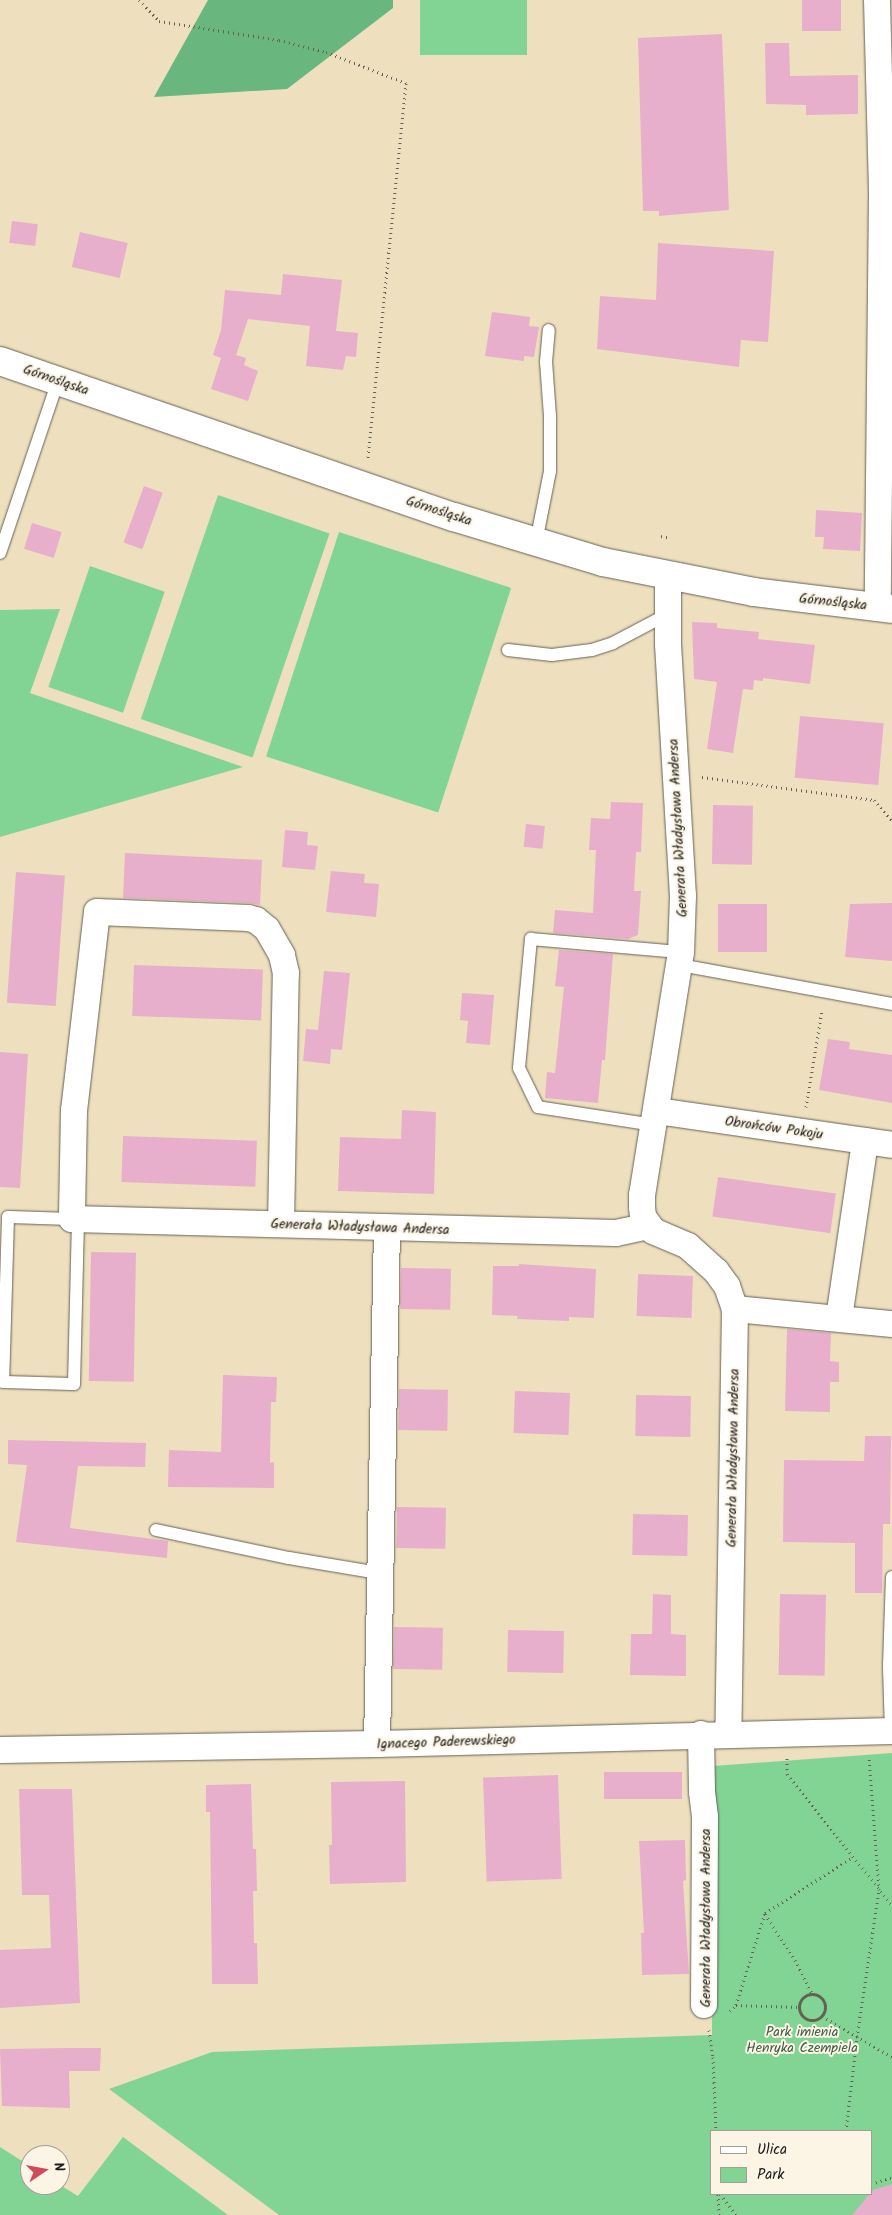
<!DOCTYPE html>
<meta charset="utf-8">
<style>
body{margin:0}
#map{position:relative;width:892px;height:2215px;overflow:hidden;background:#eee0bf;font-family:Kalam,sans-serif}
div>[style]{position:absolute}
.green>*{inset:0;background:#82d495;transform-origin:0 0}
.forest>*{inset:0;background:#69b67e}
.building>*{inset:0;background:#e7afcb;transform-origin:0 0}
.path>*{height:3px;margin-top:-1.5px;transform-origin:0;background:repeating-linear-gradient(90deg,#666155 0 1px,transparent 0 5px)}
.path>.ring{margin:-1.5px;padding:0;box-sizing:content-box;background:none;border:3px solid #666155;border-radius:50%}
.roads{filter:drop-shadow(0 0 1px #666155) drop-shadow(0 0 1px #666155)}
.service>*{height:12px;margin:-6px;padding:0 6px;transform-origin:6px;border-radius:6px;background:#fff}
.minor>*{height:26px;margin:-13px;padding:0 13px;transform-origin:13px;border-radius:13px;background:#fff}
.tertiary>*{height:28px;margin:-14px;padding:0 14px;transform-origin:14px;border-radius:14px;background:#fff}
span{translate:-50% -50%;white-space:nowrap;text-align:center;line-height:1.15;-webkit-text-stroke:4px #fcf5e5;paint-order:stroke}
.street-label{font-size:14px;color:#1c1c1c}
.park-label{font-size:14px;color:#405c46}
.legend{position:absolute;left:710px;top:2130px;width:162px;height:65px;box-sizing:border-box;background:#fcf5e5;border:1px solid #a29e95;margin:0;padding:6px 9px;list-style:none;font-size:15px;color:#1c1c1c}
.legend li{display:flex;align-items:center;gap:10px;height:25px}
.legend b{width:25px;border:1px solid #a29e95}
.north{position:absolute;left:20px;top:2145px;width:50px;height:50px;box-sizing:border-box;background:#fcf5e5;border:1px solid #a29e95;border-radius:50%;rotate:78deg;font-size:14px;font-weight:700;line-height:20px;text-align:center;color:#1c1c1c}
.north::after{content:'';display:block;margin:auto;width:18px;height:22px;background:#d1495b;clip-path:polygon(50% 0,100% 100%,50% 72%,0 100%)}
</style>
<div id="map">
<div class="green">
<div style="left:420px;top:0;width:107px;height:55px"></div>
<div style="left:218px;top:495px;width:118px;height:237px;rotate:19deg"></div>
<div style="left:339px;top:532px;width:181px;height:236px;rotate:18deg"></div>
<div style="left:90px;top:566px;width:79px;height:128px;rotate:19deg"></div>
<div style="clip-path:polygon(60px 609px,30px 693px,243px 767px,0 837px,0 610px)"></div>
<div style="clip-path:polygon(evenodd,892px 1753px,892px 2215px,279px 2215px,109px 2089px,212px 2052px,712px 2035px,713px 1766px,892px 1753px,711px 2131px,871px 2131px,871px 2194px,711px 2194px,711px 2131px)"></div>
<div style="clip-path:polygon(123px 2137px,228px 2215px,0 2215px,0 2147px,30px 2166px,30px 2185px,60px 2185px,78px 2196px)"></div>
</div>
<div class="forest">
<div style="clip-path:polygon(208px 0,393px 0,393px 8px,287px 89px,154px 97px)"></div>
</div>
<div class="building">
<div style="left:802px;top:0;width:39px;height:31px"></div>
<div style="clip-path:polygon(722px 34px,729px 210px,659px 216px,659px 211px,643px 211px,638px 38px)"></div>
<div style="clip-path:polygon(765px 43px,789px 43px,790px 76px,858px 75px,858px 114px,806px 115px,806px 105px,766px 104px)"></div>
<div style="left:12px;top:221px;width:26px;height:22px;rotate:7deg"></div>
<div style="left:80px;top:232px;width:49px;height:36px;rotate:13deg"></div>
<div style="clip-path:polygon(658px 243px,774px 251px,768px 342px,741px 340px,739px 367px,597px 349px,600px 296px,656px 300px)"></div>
<div style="clip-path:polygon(283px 274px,342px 280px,336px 331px,358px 333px,356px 357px,346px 356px,343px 370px,306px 366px,310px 326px,248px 319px,236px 355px,246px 358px,244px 365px,258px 371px,248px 401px,211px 389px,221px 358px,213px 355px,221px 330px,225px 290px,281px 295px)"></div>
<div style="clip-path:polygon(492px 312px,530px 317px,529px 326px,539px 327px,534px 357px,524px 356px,524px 361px,485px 356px)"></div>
<div style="left:144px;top:486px;width:20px;height:60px;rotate:20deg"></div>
<div style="clip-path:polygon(816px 510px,862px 513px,860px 551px,823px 549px,824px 537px,815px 537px)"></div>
<div style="left:32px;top:523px;width:31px;height:27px;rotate:17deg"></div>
<div style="clip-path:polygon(692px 622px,717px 623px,717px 628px,759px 632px,758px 639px,815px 645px,810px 684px,763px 678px,763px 681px,754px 680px,753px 690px,743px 689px,733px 753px,707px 749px,717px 682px,694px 679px)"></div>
<div style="left:800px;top:716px;width:84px;height:62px;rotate:5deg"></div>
<div style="clip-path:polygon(611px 802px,643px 803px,641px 852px,636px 852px,634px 891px,641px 891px,638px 935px,628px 939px,553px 933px,555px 910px,593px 913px,596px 850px,589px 850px,591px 818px,610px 819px)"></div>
<div style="left:713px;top:805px;width:40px;height:59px;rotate:1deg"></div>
<div style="left:526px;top:824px;width:19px;height:23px;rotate:6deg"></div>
<div style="clip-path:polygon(285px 830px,308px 832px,307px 845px,318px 846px,315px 870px,282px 867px)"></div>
<div style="clip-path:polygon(125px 853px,262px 860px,260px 905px,249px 903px,123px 898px)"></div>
<div style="clip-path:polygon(331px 871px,365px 874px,364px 883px,379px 884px,376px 917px,326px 912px)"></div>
<div style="left:16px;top:872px;width:49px;height:131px;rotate:4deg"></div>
<div style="clip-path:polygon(892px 903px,892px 961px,845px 957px,850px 904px)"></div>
<div style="left:718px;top:904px;width:49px;height:48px"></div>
<div style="clip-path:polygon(559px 950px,613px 954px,605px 1060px,602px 1060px,598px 1103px,545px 1098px,547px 1072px,555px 1073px,564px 987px,555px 986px)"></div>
<div style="left:134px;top:965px;width:129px;height:51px;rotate:2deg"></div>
<div style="clip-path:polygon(324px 971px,350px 973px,342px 1050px,331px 1049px,330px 1064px,303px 1061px,306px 1029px,318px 1030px)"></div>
<div style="clip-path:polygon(462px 993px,494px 995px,490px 1045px,466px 1043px,468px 1021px,460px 1020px)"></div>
<div style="clip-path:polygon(828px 1039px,850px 1042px,849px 1049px,892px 1055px,892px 1103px,819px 1090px)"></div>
<div style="clip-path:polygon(0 1052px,28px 1054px,20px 1188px,0 1187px)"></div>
<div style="clip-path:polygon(402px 1110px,436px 1112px,434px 1194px,338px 1191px,340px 1137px,401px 1139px)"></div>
<div style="left:123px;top:1136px;width:134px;height:46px;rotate:2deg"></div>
<div style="left:718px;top:1177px;width:119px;height:40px;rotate:8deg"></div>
<div style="left:91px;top:1252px;width:45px;height:129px;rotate:1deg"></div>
<div style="clip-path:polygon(519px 1264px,596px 1269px,594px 1318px,569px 1317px,569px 1321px,517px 1319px,518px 1316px,492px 1315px,493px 1266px,519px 1266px)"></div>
<div style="left:401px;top:1268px;width:50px;height:41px;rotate:1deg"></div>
<div style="left:638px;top:1274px;width:55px;height:42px;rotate:2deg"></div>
<div style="clip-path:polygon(787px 1329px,831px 1333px,830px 1361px,839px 1362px,839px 1382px,830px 1382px,830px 1412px,785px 1411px)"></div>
<div style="clip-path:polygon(223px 1375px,277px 1377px,276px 1402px,271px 1402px,270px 1463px,274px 1462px,274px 1488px,168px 1487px,169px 1450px,221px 1452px)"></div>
<div style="left:399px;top:1389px;width:49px;height:41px;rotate:1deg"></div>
<div style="left:515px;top:1391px;width:55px;height:42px;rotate:2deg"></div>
<div style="left:636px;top:1395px;width:55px;height:41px;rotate:1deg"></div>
<div style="clip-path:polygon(865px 1436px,891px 1436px,890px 1524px,883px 1524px,882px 1593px,855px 1593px,855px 1543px,783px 1542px,784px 1460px,864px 1461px)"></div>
<div style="clip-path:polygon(8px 1440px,146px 1443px,145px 1467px,78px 1466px,70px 1528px,168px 1541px,167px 1558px,16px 1542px,27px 1465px,8px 1464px)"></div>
<div style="left:397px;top:1507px;width:49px;height:41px;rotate:1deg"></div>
<div style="left:633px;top:1514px;width:55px;height:41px;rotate:1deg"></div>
<div style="clip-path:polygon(653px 1594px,671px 1595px,671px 1634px,686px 1635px,686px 1676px,630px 1675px,631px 1634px,652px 1634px)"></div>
<div style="left:780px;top:1594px;width:46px;height:81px;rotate:1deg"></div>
<div style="left:394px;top:1627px;width:49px;height:42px;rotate:1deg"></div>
<div style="left:508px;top:1630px;width:56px;height:42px;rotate:1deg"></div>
<div style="left:682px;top:1772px;width:27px;height:78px;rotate:90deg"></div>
<div style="left:558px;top:1775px;width:104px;height:75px;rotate:88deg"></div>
<div style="clip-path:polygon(405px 1781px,406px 1882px,330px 1884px,329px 1845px,332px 1845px,331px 1782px)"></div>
<div style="clip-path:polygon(251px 1784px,253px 1849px,256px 1849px,257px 1891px,253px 1891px,254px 1943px,257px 1943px,258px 1984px,212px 1984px,210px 1812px,206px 1812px,206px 1785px)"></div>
<div style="clip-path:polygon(19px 1789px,72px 1789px,80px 2003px,0 2008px,0 1950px,51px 1948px,49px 1895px,22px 1895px)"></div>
<div style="clip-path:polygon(685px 1840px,686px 1880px,683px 1881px,689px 1974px,642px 1975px,641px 1933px,644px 1933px,639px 1841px)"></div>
<div style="clip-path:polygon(66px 2048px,101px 2048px,100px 2071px,69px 2071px,70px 2108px,2px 2106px,0 2049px)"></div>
<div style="clip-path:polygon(892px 2184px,892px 2215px,852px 2215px,873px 2190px)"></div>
</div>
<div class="path">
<div style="left:139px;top:0;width:29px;rotate:46deg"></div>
<div style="left:159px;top:21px;width:121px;rotate:9deg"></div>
<div style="left:279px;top:40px;width:49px;rotate:14.3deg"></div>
<div style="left:326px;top:52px;width:86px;rotate:21.2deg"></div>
<div style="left:406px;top:83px;width:378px;rotate:95.8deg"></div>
<div style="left:661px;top:536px;width:9px;rotate:13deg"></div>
<div style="left:702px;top:777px;width:174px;rotate:7.6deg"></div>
<div style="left:874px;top:800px;width:28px;rotate:49deg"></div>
<div style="left:806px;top:1107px;width:98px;rotate:-80.6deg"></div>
<div style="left:787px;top:1758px;width:16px;rotate:90deg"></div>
<div style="left:787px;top:1774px;width:168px;rotate:51.3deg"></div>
<div style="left:765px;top:1914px;width:55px;rotate:56.9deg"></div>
<div style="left:795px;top:1960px;width:37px;rotate:63deg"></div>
<div class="ring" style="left:799px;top:1994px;width:23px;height:23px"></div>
<div style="left:736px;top:2005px;width:63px;rotate:1.8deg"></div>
<div style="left:730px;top:2011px;width:8px;rotate:-45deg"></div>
<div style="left:736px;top:2005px;width:96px;rotate:-72.5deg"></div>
<div style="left:765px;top:1913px;width:104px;rotate:-32.5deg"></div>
<div style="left:822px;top:2016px;width:81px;rotate:30.4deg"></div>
<div style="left:709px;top:2030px;width:27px;rotate:82deg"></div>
<div style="left:713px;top:2057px;width:74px;rotate:87.7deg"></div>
<div style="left:846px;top:2131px;width:95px;rotate:-83.3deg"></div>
<div style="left:857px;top:2037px;width:149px;rotate:-81.5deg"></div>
<div style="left:879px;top:1890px;width:134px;rotate:-94.3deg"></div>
<div style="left:871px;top:2184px;width:22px;rotate:-18deg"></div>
<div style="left:718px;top:2194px;width:21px;rotate:87deg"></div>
<div style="left:720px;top:2194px;width:26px;rotate:53deg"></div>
</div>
<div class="roads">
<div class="service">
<div style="left:536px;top:542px;width:72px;rotate:-78.8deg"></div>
<div style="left:550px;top:471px;width:55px;rotate:-90deg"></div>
<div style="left:550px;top:416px;width:54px;rotate:-94.2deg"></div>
<div style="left:546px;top:362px;width:32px;rotate:-85deg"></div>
<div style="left:0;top:553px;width:182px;rotate:-71.4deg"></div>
<div style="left:508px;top:650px;width:44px;rotate:6.5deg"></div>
<div style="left:552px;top:655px;width:40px;rotate:-7.1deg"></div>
<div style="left:592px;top:650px;width:22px;rotate:-18deg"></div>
<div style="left:613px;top:643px;width:60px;rotate:-27.8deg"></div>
<div style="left:680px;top:965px;width:216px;rotate:10.4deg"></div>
<div style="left:654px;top:1125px;width:117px;rotate:-171.2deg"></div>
<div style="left:538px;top:1107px;width:43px;rotate:-116deg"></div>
<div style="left:519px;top:1068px;width:130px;rotate:-84.7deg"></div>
<div style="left:531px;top:939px;width:151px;rotate:5deg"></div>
<div style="left:72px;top:1219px;width:64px;rotate:-178.2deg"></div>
<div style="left:8px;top:1217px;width:165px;rotate:91.7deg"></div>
<div style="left:3px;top:1382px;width:71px;rotate:1.6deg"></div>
<div style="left:74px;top:1384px;width:165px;rotate:-88.6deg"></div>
<div style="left:156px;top:1530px;width:136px;rotate:11.9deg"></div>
<div style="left:289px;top:1558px;width:91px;rotate:9.5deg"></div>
<div style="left:891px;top:1731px;width:65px;rotate:-91.8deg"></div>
<div style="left:889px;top:1666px;width:89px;rotate:-88.1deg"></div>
</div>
<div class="minor">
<div style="left:877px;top:0;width:194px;rotate:88.5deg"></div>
<div style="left:882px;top:194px;width:414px;rotate:90.6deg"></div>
<div style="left:668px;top:577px;width:67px;rotate:90deg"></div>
<div style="left:668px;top:644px;width:252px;rotate:86.6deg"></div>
<div style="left:683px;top:896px;width:56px;rotate:92deg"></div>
<div style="left:681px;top:952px;width:246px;rotate:99.1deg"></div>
<div style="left:642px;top:1195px;width:12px;rotate:90deg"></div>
<div style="left:642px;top:1207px;width:10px;rotate:84deg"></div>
<div style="left:643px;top:1217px;width:17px;rotate:54deg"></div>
<div style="left:653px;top:1231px;width:38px;rotate:23deg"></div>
<div style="left:688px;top:1246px;width:38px;rotate:42deg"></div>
<div style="left:716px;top:1271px;width:19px;rotate:54deg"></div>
<div style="left:727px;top:1286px;width:24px;rotate:71deg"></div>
<div style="left:735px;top:1309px;width:424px;rotate:90.9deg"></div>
<div style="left:657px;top:1111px;width:237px;rotate:8.2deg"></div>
<div style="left:281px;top:1224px;width:251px;rotate:-88.9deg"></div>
<div style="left:286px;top:973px;width:18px;rotate:-103deg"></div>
<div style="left:282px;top:955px;width:30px;rotate:-120deg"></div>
<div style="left:267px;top:929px;width:14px;rotate:-141deg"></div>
<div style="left:256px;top:920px;width:8px;rotate:-166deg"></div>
<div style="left:248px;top:918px;width:151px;rotate:-177.7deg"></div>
<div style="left:97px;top:912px;width:199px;rotate:96.6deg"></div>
<div style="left:74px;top:1110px;width:109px;rotate:91.1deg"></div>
<div style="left:72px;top:1219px;width:544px;rotate:1.47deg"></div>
<div style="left:616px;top:1233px;width:33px;rotate:-12deg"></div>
<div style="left:735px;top:1309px;width:158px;rotate:5.5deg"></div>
<div style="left:839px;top:1318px;width:179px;rotate:-81.6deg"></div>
<div style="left:701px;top:1734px;width:58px;rotate:89deg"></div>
<div style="left:702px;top:1792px;width:25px;rotate:83deg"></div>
<div style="left:705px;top:1817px;width:188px;rotate:90.3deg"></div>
<div style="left:377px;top:1744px;width:516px;rotate:-88.89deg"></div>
<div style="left:0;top:1750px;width:377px;rotate:-0.9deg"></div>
<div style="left:377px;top:1744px;width:515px;rotate:-1.45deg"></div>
</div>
<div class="tertiary">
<div style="left:0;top:361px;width:480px;rotate:19deg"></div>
<div style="left:454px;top:517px;width:156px;rotate:16.8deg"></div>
<div style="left:603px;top:562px;width:154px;rotate:11.2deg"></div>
<div style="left:754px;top:592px;width:139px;rotate:7deg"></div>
</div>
</div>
<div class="street-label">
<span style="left:56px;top:380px;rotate:19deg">Górnośląska</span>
<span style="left:439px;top:511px;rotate:18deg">Górnośląska</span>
<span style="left:833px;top:602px;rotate:6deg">Górnośląska</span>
<span style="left:678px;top:828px;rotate:-93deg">Generała Władysława Andersa</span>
<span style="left:774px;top:1128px;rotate:8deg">Obrońców Pokoju</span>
<span style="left:360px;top:1227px;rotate:2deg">Generała Władysława Andersa</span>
<span style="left:733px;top:1458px;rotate:-89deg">Generała Władysława Andersa</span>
<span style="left:446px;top:1742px;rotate:-2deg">Ignacego Paderewskiego</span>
<span style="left:706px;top:1918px;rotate:-90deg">Generała Władysława Andersa</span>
</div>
<div class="park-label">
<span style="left:802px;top:2040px">Park imienia<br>Henryka Czempiela</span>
</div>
<ul class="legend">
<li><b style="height:6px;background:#fff"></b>Ulica</li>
<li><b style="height:14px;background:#82d495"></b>Park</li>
</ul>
<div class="north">N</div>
</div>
